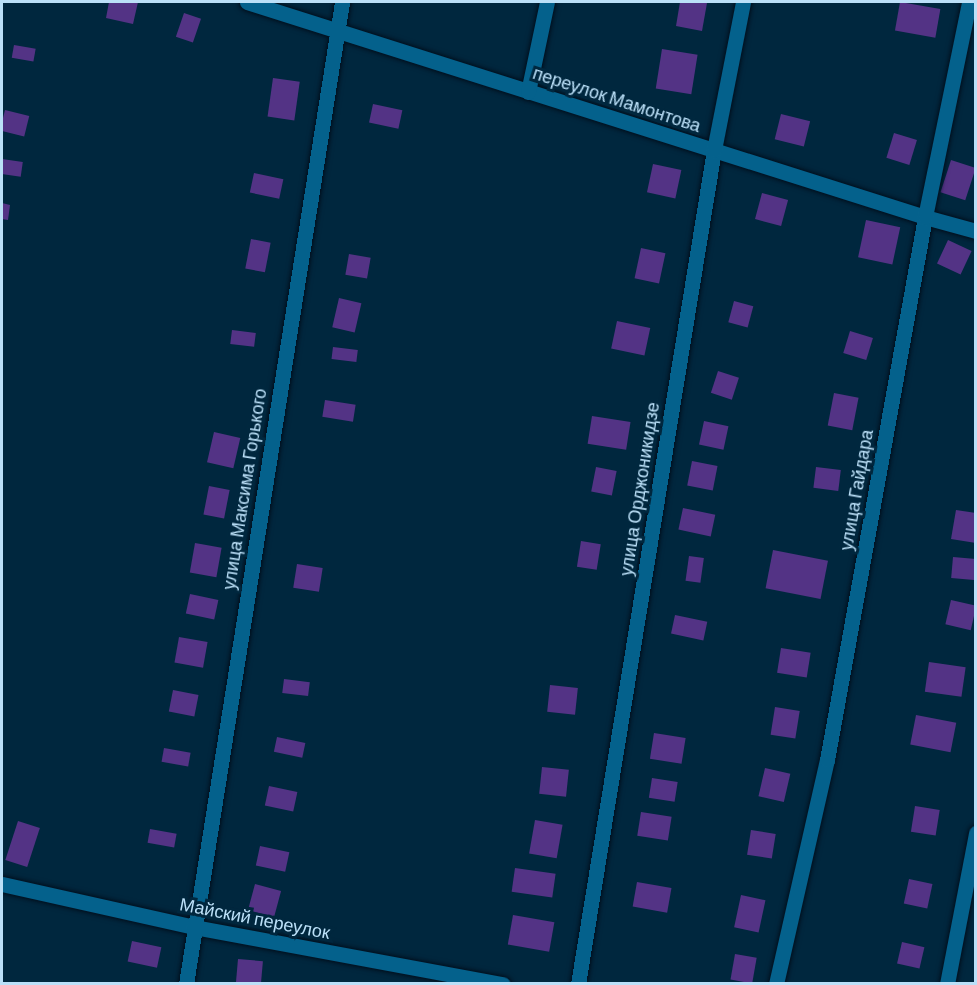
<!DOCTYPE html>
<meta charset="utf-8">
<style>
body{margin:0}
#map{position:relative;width:977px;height:985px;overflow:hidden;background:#00273e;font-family:Barlow,sans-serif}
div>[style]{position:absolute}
.building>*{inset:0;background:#533385;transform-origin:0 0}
.roads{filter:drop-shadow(0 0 2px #000f1d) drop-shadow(0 0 2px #000f1d)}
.minor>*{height:15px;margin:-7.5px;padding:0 7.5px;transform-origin:7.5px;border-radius:7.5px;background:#04618c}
span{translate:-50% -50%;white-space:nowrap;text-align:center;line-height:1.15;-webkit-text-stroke:6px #00273e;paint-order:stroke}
.street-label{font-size:18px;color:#bbe0f8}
.frame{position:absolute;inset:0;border:3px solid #bbe0f8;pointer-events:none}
</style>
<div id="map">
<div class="building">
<div style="clip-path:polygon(109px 2px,138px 2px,133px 24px,106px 18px)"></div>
<div style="clip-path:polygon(680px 2px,707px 3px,702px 31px,676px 26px)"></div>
<div style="left:900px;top:2px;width:41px;height:29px;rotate:10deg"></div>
<div style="left:184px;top:13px;width:18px;height:25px;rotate:19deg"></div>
<div style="left:14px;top:45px;width:22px;height:13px;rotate:10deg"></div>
<div style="left:662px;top:49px;width:36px;height:40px;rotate:9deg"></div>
<div style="left:273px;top:78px;width:27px;height:39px;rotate:8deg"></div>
<div style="left:373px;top:104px;width:30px;height:19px;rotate:12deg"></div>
<div style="left:5px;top:110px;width:25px;height:21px;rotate:14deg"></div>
<div style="left:781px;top:114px;width:30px;height:26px;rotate:14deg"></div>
<div style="left:894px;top:133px;width:24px;height:26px;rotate:17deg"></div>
<div style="left:2px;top:159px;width:21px;height:15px;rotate:8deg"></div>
<div style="left:951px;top:160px;width:26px;height:34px;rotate:18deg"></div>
<div style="left:653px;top:164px;width:29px;height:29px;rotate:12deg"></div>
<div style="left:254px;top:173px;width:30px;height:20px;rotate:12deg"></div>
<div style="left:762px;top:193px;width:27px;height:27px;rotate:15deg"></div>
<div style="clip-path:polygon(2px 203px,10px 205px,8px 220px,2px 219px)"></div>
<div style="left:866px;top:220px;width:35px;height:38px;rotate:12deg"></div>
<div style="left:251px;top:239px;width:20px;height:30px;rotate:11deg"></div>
<div style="left:948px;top:240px;width:26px;height:26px;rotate:25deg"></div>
<div style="left:641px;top:248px;width:25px;height:31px;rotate:12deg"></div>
<div style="left:349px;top:254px;width:22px;height:21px;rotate:10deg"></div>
<div style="left:339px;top:298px;width:23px;height:30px;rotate:13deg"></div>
<div style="left:734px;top:301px;width:20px;height:22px;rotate:15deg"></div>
<div style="left:617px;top:321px;width:34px;height:28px;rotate:12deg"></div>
<div style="left:232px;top:330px;width:24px;height:14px;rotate:7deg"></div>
<div style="left:850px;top:331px;width:24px;height:23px;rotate:17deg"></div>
<div style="left:333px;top:347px;width:25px;height:12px;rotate:7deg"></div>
<div style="left:718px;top:371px;width:22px;height:23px;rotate:18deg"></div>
<div style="left:834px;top:393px;width:25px;height:33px;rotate:11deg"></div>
<div style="left:325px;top:400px;width:31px;height:17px;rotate:9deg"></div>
<div style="left:592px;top:416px;width:39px;height:28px;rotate:9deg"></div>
<div style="left:704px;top:421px;width:25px;height:24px;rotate:12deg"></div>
<div style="left:214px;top:432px;width:27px;height:31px;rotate:13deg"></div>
<div style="left:692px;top:461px;width:26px;height:25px;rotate:11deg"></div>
<div style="left:596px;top:467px;width:21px;height:25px;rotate:11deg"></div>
<div style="left:816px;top:467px;width:25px;height:21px;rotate:7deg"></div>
<div style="left:209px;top:486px;width:21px;height:29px;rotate:11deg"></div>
<div style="left:683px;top:508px;width:33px;height:22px;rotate:12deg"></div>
<div style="clip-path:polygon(956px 510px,976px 513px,976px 543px,951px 539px)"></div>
<div style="left:581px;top:541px;width:20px;height:26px;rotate:9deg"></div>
<div style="left:195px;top:543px;width:27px;height:30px;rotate:10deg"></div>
<div style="left:773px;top:550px;width:56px;height:39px;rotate:11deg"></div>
<div style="left:689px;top:556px;width:15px;height:25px;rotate:8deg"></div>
<div style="left:953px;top:557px;width:23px;height:21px;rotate:5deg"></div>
<div style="left:297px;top:564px;width:26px;height:24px;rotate:9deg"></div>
<div style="left:190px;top:594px;width:29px;height:20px;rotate:12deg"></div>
<div style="left:951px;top:600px;width:26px;height:25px;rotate:13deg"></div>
<div style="left:675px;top:615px;width:33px;height:19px;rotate:12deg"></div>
<div style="left:179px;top:637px;width:29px;height:26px;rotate:10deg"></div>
<div style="left:781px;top:648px;width:30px;height:25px;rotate:9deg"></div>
<div style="left:929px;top:662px;width:37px;height:30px;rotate:8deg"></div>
<div style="left:284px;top:679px;width:26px;height:14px;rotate:7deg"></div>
<div style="left:550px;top:685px;width:28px;height:27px;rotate:6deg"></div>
<div style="left:173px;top:690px;width:26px;height:22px;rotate:11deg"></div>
<div style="left:775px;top:707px;width:25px;height:28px;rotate:9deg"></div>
<div style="left:916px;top:715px;width:41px;height:30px;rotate:11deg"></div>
<div style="left:654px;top:733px;width:32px;height:26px;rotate:9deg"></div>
<div style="left:277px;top:737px;width:29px;height:15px;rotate:12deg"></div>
<div style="left:164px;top:748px;width:27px;height:14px;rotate:10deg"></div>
<div style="left:542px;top:767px;width:27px;height:27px;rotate:6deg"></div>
<div style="left:765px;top:768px;width:26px;height:29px;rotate:13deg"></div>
<div style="left:652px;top:778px;width:26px;height:20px;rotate:9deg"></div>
<div style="left:269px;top:786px;width:29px;height:20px;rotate:12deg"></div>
<div style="left:915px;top:806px;width:25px;height:26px;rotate:9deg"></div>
<div style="left:641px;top:812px;width:31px;height:24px;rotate:9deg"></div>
<div style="left:535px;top:820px;width:28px;height:34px;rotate:10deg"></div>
<div style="left:18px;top:821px;width:23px;height:41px;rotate:18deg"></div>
<div style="left:150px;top:829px;width:27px;height:14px;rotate:10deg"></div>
<div style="left:751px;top:830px;width:25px;height:25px;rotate:9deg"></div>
<div style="left:260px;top:846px;width:30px;height:20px;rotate:12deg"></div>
<div style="left:515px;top:868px;width:41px;height:24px;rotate:8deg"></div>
<div style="left:909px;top:879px;width:24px;height:25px;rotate:12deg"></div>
<div style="left:637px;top:882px;width:35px;height:25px;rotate:10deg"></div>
<div style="left:255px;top:884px;width:27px;height:27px;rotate:15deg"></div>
<div style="left:741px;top:895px;width:25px;height:33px;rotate:12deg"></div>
<div style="left:513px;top:915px;width:42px;height:30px;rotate:10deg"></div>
<div style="left:132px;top:941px;width:30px;height:21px;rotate:12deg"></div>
<div style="left:902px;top:942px;width:23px;height:22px;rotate:13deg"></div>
<div style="left:735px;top:954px;width:22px;height:26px;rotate:10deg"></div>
<div style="left:238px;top:959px;width:25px;height:25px;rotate:5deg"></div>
</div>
<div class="roads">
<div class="minor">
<div style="left:247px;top:2px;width:711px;rotate:17.59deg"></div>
<div style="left:925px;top:217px;width:53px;rotate:15.4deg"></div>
<div style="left:528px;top:92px;width:92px;rotate:-78.1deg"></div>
<div style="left:2px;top:884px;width:197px;rotate:12.6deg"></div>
<div style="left:194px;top:927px;width:314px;rotate:10.5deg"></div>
<div style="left:186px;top:984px;width:994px;rotate:-80.97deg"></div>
<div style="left:578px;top:984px;width:845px;rotate:-80.74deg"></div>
<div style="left:714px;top:150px;width:151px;rotate:-78.9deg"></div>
<div style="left:776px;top:984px;width:230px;rotate:-77.2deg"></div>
<div style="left:827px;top:760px;width:552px;rotate:-79.77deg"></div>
<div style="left:925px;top:217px;width:219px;rotate:-78.4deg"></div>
<div style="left:947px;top:984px;width:154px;rotate:-79.1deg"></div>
</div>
</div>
<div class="street-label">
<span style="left:617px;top:99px;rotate:18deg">переулок Мамонтова</span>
<span style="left:244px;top:489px;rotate:-81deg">улица Максима Горького</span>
<span style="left:639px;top:489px;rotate:-81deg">улица Орджоникидзе</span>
<span style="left:856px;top:490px;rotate:-80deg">улица Гайдара</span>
<span style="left:255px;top:918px;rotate:11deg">Майский переулок</span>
</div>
<div class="frame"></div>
</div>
